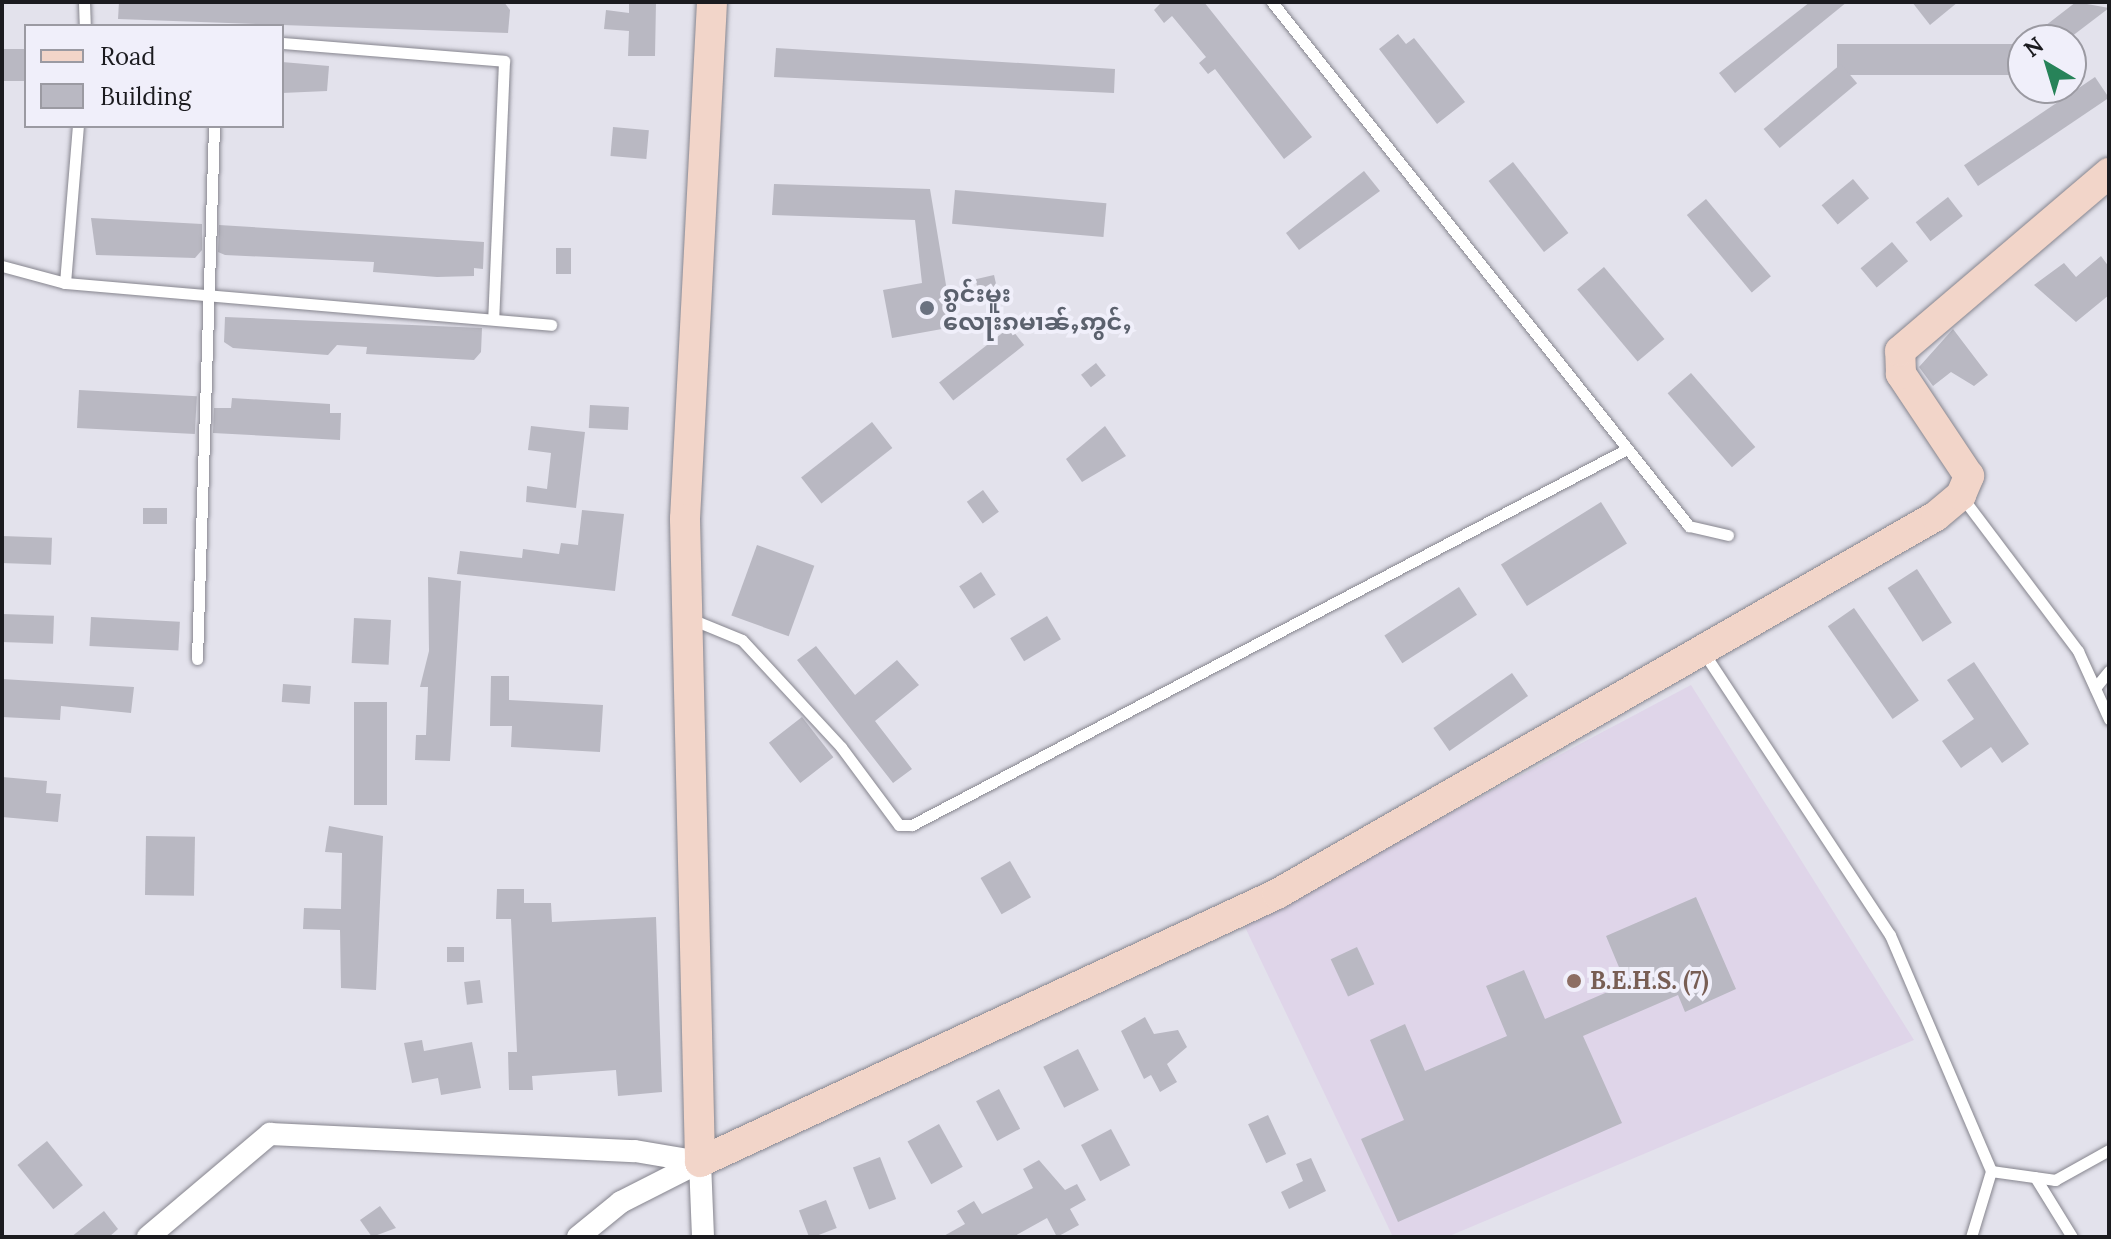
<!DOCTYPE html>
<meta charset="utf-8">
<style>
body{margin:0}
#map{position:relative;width:2111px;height:1239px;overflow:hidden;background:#e3e2ec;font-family:Lora,"Noto Sans Myanmar",serif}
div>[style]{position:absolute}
.education>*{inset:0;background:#dfd5e9}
.building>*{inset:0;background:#b9b8c2;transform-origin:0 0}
.roads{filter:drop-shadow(0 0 2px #86858e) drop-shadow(0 0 2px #86858e)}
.lane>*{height:11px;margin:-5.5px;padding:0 5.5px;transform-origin:5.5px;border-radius:5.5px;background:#fff}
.street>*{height:22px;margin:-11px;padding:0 11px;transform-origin:11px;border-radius:11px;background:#fff}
.secondary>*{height:30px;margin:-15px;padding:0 15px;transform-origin:15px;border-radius:15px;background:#f2d5c9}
.dots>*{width:22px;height:22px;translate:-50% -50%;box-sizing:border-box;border:4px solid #f0effa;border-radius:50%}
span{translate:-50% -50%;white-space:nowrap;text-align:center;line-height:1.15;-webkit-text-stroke:8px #f0effa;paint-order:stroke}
.worship-label{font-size:24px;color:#5b616d;font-weight:700}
.left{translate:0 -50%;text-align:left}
.education-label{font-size:24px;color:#785e54;font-weight:700}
.frame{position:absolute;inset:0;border:4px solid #1b1b1f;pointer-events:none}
.legend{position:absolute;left:24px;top:24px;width:260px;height:104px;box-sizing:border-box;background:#f0effa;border:2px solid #9b9aa2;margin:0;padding:10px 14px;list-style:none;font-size:24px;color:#1b1b1f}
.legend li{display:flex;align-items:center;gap:16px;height:40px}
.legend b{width:40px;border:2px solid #9b9aa2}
.north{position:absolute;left:2007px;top:24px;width:80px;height:80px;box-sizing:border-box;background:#f0effa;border:2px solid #9b9aa2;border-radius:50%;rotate:322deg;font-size:22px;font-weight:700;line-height:32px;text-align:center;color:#1b1b1f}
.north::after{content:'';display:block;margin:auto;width:28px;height:36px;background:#278359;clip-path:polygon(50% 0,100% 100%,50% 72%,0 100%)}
</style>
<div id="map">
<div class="education">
<div style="clip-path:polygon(1691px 685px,1914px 1040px,1447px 1237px,1393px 1237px,1243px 923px)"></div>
</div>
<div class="building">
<div style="clip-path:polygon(119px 2px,504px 2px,510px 10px,508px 33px,118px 19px)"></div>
<div style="clip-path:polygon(629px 2px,656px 2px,655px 56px,628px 56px,629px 31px,604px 29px,606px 10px,629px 13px)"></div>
<div style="clip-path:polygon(1162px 2px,1204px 2px,1312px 137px,1284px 159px,1215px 69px,1208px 74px,1199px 63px,1206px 57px,1172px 16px,1164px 23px,1154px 10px)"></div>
<div style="clip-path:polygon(1810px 2px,1847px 2px,1735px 93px,1719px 73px)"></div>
<div style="clip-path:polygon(1912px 2px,1958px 2px,1930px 25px)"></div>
<div style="clip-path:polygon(2076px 2px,2109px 8px,2067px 40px,2027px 40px)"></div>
<div style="clip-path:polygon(1398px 34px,1406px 44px,1414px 38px,1465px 102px,1437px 124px,1379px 49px)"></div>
<div style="left:2023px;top:44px;width:31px;height:186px;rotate:90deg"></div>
<div style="clip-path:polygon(776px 48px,1115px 69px,1114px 93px,774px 77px)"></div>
<div style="left:2px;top:49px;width:24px;height:32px"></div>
<div style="clip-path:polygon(282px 62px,329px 66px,327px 91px,282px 93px)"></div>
<div style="left:1841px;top:64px;width:25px;height:101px;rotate:50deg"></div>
<div style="left:2095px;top:77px;width:25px;height:158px;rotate:56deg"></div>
<div style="left:613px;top:127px;width:36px;height:29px;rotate:5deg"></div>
<div style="left:1513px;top:162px;width:90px;height:31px;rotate:52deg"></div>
<div style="clip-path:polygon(1364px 171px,1380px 191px,1299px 250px,1286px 233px)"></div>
<div style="left:1853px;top:179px;width:25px;height:41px;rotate:50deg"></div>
<div style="clip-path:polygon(774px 184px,930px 189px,953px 327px,892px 338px,883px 290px,922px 283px,915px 220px,772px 215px)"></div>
<div style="left:955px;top:190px;width:152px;height:34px;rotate:5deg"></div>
<div style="left:1948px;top:197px;width:24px;height:41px;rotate:52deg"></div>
<div style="left:1706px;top:199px;width:101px;height:25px;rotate:50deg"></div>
<div style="clip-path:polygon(91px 218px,202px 224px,202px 250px,195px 258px,96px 255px)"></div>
<div style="clip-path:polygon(219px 225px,484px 242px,483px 269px,474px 268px,474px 276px,437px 277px,373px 272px,374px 262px,225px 255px,218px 252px)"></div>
<div style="left:1892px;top:242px;width:25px;height:41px;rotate:50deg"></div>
<div style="left:571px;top:248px;width:26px;height:15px;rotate:90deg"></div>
<div style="clip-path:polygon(2101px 256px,2109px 267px,2109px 295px,2076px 322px,2034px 285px,2064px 263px,2076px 277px)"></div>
<div style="left:1604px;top:267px;width:94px;height:35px;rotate:50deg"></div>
<div style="left:994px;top:275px;width:23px;height:19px;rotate:77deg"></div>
<div style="clip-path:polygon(225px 317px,482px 328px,481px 352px,474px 360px,366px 354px,367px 347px,337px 345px,328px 355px,233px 348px,224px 342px)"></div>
<div style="left:1010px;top:327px;width:23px;height:90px;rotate:52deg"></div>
<div style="clip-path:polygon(1953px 329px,1988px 375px,1974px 386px,1951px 372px,1933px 386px,1919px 367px)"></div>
<div style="left:1096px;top:363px;width:16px;height:19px;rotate:52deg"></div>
<div style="left:1691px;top:373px;width:98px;height:31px;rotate:49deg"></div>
<div style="left:79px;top:390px;width:118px;height:38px;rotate:3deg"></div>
<div style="clip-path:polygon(232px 398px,330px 404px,330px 413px,341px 413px,340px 440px,213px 433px,214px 408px,231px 408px)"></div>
<div style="left:590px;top:405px;width:39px;height:23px;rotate:3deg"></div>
<div style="left:872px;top:422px;width:33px;height:90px;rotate:52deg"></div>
<div style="clip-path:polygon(531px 426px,585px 432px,576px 508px,526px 502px,527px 486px,547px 489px,551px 453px,528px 450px)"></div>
<div style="clip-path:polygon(1105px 426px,1126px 456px,1082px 482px,1066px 459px)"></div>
<div style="left:983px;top:490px;width:27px;height:20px;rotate:54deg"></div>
<div style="left:1601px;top:502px;width:49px;height:118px;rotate:58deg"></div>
<div style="left:143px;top:508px;width:24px;height:16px"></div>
<div style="clip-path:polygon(582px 510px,624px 514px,615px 591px,457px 574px,460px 551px,522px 558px,523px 549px,559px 554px,561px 543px,578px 545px)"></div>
<div style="left:2px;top:536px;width:50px;height:27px;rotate:2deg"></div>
<div style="left:757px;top:545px;width:61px;height:75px;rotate:20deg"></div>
<div style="left:1917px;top:569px;width:64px;height:35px;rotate:57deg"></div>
<div style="left:981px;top:572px;width:27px;height:26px;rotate:57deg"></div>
<div style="clip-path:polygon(428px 577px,461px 581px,450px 761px,415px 760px,416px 735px,426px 735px,428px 687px,420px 687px,429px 651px)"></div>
<div style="left:1459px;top:587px;width:33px;height:89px;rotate:57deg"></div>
<div style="left:1854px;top:608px;width:113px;height:32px;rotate:55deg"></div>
<div style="left:2px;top:614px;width:52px;height:28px;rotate:2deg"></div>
<div style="left:1047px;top:616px;width:27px;height:43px;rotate:59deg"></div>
<div style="left:91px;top:617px;width:89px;height:29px;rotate:3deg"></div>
<div style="left:354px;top:618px;width:37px;height:45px;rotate:3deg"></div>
<div style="clip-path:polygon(816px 646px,855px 695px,897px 660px,919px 685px,875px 721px,912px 769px,893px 783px,797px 660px)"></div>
<div style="clip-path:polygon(1974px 662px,2029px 744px,2002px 763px,1991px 747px,1961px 768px,1942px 741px,1974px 719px,1947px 680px)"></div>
<div style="left:1512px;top:673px;width:28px;height:96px;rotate:55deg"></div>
<div style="clip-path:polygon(491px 676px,509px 676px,509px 700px,603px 705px,600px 752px,511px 747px,512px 726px,490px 726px)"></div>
<div style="clip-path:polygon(2px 679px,134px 687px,131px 713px,61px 706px,60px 720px,2px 717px)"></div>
<div style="left:283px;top:684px;width:28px;height:18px;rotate:4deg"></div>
<div style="left:354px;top:702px;width:33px;height:103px"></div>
<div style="left:802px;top:717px;width:51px;height:42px;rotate:52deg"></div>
<div style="clip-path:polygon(2px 777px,47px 781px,46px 793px,61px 794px,58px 822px,2px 817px)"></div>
<div style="clip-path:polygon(329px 826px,383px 836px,376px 990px,341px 988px,340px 930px,303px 929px,304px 908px,341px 909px,342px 853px,325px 852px)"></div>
<div style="left:146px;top:836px;width:49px;height:59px;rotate:1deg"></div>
<div style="left:1010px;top:861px;width:42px;height:34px;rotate:60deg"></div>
<div style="clip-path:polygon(497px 889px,524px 889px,524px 903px,551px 903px,552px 922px,656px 917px,662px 1092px,618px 1096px,616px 1070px,532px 1076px,533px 1090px,509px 1090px,508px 1052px,517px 1052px,511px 919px,496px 919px)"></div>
<div style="clip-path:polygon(1696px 897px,1736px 989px,1685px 1012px,1678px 995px,1583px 1036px,1622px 1123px,1398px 1222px,1361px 1139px,1404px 1120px,1370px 1040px,1405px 1024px,1425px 1071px,1507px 1036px,1486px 986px,1524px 970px,1545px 1019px,1626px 984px,1606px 936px)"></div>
<div style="left:447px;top:947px;width:17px;height:15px"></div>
<div style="left:1357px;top:947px;width:41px;height:29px;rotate:65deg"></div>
<div style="left:480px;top:980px;width:23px;height:16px;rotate:83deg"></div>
<div style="clip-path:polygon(1145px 1017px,1154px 1034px,1178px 1030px,1187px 1047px,1167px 1064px,1177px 1082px,1160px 1092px,1151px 1075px,1144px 1079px,1121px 1031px)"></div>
<div style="clip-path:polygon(422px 1040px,424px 1051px,472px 1042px,481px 1088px,441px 1095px,438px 1078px,412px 1083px,404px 1043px)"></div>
<div style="left:1078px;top:1049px;width:46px;height:39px;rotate:63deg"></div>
<div style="left:999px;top:1089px;width:45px;height:26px;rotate:62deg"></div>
<div style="left:1268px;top:1115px;width:43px;height:22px;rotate:65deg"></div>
<div style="left:939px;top:1124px;width:49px;height:36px;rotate:61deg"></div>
<div style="left:1111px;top:1129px;width:41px;height:34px;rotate:62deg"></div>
<div style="left:47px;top:1141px;width:57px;height:38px;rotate:51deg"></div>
<div style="left:880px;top:1157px;width:45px;height:29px;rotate:69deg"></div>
<div style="clip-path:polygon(1311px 1158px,1326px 1191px,1289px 1209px,1281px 1192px,1303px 1181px,1296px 1164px)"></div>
<div style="clip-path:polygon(1039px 1160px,1065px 1190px,1077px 1184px,1086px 1200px,1070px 1209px,1079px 1225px,1057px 1237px,1047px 1218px,1013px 1237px,942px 1237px,965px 1224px,957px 1211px,974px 1201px,982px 1214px,1033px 1188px,1023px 1169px)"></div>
<div style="left:826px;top:1200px;width:30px;height:29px;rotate:69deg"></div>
<div style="clip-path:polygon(380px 1206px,396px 1228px,372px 1237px,360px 1220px)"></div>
<div style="clip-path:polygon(104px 1211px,118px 1229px,109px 1237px,71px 1237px)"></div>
</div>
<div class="roads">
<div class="lane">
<div style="left:84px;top:2px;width:24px;rotate:88deg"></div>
<div style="left:1272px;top:2px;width:670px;rotate:51.49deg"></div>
<div style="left:1689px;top:526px;width:40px;rotate:13deg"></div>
<div style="left:282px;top:43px;width:223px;rotate:4.6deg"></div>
<div style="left:504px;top:61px;width:258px;rotate:92.4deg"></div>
<div style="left:2px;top:266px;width:65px;rotate:15.1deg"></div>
<div style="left:65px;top:283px;width:158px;rotate:-85.3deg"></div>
<div style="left:65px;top:283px;width:488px;rotate:4.9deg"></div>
<div style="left:1962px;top:497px;width:193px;rotate:53deg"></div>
<div style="left:2078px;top:651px;width:75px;rotate:65.5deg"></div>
<div style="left:691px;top:619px;width:55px;rotate:22.4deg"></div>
<div style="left:742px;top:640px;width:146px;rotate:47.2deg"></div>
<div style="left:841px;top:747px;width:97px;rotate:53.4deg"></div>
<div style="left:899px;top:825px;width:13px"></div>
<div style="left:912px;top:825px;width:808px;rotate:-27.74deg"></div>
<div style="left:1702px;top:650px;width:341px;rotate:56.6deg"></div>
<div style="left:1890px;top:935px;width:257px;rotate:66.8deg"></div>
<div style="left:1991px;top:1171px;width:65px;rotate:8deg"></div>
<div style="left:2055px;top:1180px;width:62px;rotate:-29.1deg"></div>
<div style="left:197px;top:659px;width:533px;rotate:-88.17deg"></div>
<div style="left:2095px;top:688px;width:22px;rotate:-51deg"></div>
<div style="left:2035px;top:1177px;width:70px;rotate:58.3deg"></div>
<div style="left:1971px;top:1237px;width:69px;rotate:-73.1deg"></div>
</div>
<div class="street">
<div style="left:700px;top:1162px;width:75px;rotate:87.7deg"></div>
<div style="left:148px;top:1237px;width:160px;rotate:-40.2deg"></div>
<div style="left:270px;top:1134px;width:365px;rotate:2.7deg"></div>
<div style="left:635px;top:1151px;width:66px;rotate:9.6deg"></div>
<div style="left:578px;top:1237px;width:55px;rotate:-39.1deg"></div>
<div style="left:621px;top:1202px;width:89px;rotate:-26.9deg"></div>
</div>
<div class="secondary">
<div style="left:712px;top:2px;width:518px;rotate:92.99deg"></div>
<div style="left:685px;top:519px;width:643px;rotate:88.66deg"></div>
<div style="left:700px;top:1162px;width:636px;rotate:-24.91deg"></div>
<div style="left:1277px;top:894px;width:760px;rotate:-29.84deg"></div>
<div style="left:1936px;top:516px;width:33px;rotate:-40deg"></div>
<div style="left:1961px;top:495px;width:21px;rotate:-67deg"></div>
<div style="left:1969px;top:476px;width:123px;rotate:-123.7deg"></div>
<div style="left:1901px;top:374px;width:23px;rotate:-92deg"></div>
<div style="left:1900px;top:351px;width:275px;rotate:-40.4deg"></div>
</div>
</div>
<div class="dots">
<div style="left:927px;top:308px;background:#6b7280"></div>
<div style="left:1574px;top:981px;background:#8d6e63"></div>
</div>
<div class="worship-label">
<span class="left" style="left:943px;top:308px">ၵွင်းမူး<br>လေႃးၵမၢၼ်ႇဢွင်ႇ</span>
</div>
<div class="education-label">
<span class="left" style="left:1590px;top:981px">B.E.H.S. (7)</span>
</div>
<div class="frame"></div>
<ul class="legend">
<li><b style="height:10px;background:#f2d5c9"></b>Road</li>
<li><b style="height:22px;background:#b9b8c2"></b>Building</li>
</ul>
<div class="north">N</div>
</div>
